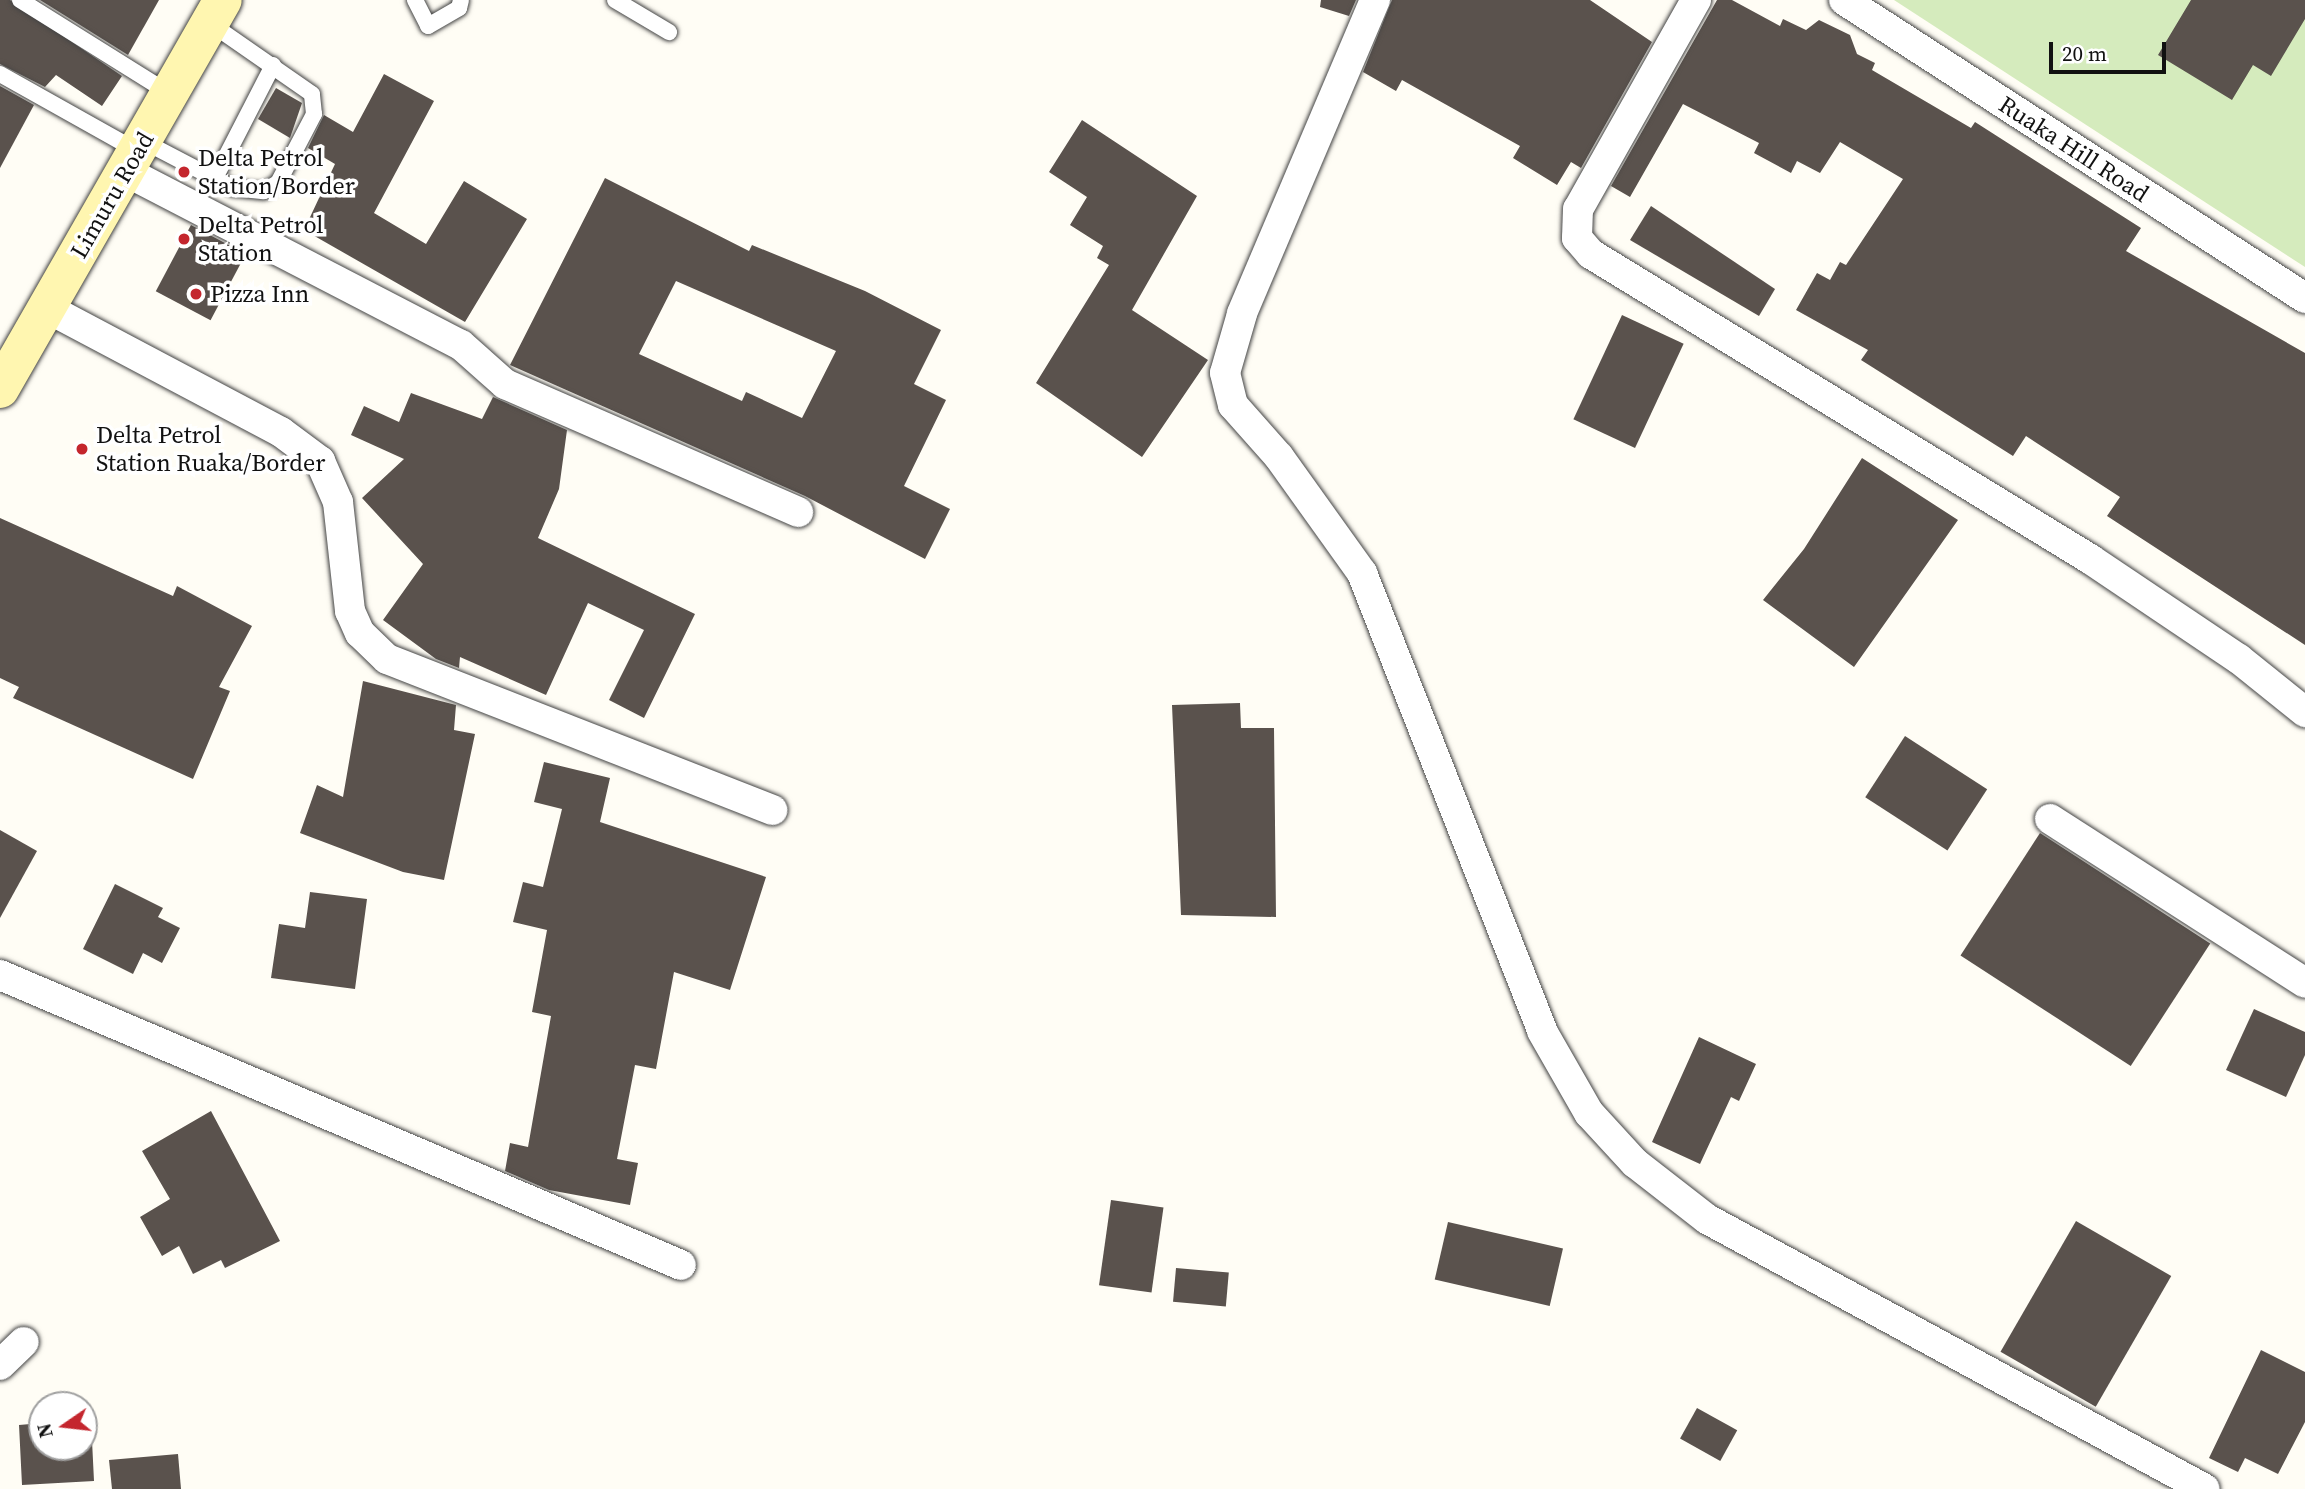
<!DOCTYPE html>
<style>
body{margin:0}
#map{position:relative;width:2305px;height:1489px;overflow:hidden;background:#fffdf5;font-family:"Source Serif 4",serif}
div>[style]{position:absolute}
.green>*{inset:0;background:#d5ebbd}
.building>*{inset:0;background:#5a524d;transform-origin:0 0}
.roads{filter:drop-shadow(0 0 2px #444) drop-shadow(0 0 2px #444)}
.lane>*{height:16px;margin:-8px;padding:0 8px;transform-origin:8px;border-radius:8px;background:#fff}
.street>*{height:30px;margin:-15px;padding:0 15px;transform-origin:15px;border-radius:15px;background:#fff}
.secondary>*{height:38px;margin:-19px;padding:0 19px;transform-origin:19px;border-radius:19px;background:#fff6b0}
.dots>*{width:19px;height:19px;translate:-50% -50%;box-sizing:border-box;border:4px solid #fff;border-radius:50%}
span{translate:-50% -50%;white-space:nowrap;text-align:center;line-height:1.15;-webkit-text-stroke:7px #fff;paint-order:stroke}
.street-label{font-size:24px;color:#111}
.poi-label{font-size:24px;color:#111}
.left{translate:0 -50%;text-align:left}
.north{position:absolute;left:28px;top:1391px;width:70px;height:70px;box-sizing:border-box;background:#fff;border:2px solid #a0a0a0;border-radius:50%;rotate:256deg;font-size:19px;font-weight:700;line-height:28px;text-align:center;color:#111}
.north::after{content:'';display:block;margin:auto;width:24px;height:32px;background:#c4262e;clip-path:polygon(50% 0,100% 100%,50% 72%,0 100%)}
.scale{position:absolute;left:2049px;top:42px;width:117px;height:32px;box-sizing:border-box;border:4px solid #111;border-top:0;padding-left:9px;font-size:21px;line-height:24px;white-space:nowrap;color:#111;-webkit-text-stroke:5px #fff;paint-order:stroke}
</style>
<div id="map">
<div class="green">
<div style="clip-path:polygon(1894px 0,2305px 0,2305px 267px)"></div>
</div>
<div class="building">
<div style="clip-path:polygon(0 0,10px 0,122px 76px,102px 106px,56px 75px,45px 87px,0 64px)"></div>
<div style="clip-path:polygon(40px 0,159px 0,128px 55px)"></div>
<div style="clip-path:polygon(1321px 0,1356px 0,1349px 16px,1320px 7px)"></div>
<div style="clip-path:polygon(1392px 0,1590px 0,1652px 42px,1581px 168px,1571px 162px,1557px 185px,1513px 158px,1520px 146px,1402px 80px,1396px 91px,1363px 72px)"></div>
<div style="clip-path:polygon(1717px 0,1732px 0,1780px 26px,1783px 19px,1806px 30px,1819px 20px,1850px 35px,1857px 54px,1875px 63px,1872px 70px,1971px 128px,1975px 122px,2141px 228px,2126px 251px,2305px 353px,2305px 645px,2107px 516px,2120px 497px,2026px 436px,2013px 456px,1861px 360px,1868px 350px,1796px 310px,1817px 273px,1830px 280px,1840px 262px,1846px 265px,1903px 179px,1840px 142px,1820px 173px,1797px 161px,1791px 173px,1754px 153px,1759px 143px,1683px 104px,1630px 197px,1611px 186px)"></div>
<div style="clip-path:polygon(2191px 0,2305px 0,2305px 19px,2271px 76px,2253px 65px,2232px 100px,2158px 55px)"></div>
<div style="clip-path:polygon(384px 74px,434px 101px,374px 213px,426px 244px,464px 181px,527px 219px,465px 322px,304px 230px,335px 164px,308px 148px,324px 115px,353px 132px)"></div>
<div style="clip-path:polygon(0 86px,34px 105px,0 168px)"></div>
<div style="clip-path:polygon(276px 88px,302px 103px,290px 138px,258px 119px)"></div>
<div style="clip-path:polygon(1082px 120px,1197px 196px,1132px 310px,1208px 360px,1142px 457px,1036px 383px,1109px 265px,1097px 258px,1103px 246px,1070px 225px,1087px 197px,1049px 172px)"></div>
<div style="clip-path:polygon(evenodd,605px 178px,749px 251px,752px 245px,865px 291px,941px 330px,914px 384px,946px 400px,904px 486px,950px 509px,925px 559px,805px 496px,510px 365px,605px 178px,676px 281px,836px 351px,802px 418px,746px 392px,742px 401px,639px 354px,676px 281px)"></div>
<div style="clip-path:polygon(1651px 206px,1775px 289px,1759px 316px,1630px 240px)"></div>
<div style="left:191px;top:225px;width:62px;height:75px;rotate:28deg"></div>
<div style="left:1622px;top:315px;width:68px;height:115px;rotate:25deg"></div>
<div style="clip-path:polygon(411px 393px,482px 419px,493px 397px,567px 430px,559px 489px,538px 538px,695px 614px,644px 718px,609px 700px,644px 630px,588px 603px,546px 695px,460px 657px,459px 668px,436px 659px,383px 620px,423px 564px,362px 498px,404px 459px,351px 435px,364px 406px,399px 422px)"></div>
<div style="clip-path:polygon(1862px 458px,1958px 520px,1854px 667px,1763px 600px,1804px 549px)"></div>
<div style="clip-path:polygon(0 518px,173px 596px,177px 586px,252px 626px,219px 687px,230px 691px,193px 779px,13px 698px,19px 687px,0 678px)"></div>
<div style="clip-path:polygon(363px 681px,456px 705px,454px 730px,475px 734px,444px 880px,403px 872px,300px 833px,317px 785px,343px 797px)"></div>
<div style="clip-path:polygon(1240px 703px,1241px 728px,1274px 728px,1276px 917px,1181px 915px,1172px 705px)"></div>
<div style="left:1905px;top:736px;width:98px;height:73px;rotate:33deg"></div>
<div style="clip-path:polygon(544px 762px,610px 778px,600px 822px,766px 877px,730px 990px,674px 972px,656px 1069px,635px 1065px,617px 1159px,638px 1163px,630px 1205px,549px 1190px,505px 1171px,510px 1143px,528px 1147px,551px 1016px,532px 1012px,547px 930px,513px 922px,523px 882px,543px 887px,562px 809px,534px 802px)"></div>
<div style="clip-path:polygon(0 830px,37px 851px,0 918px)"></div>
<div style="left:2040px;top:833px;width:203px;height:146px;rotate:33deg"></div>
<div style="clip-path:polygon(115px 884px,163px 908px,158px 917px,180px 928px,162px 963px,143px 953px,133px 974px,83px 949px)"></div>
<div style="clip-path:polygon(310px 892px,367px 899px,355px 989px,271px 978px,279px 924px,305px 928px)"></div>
<div style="clip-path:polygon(2254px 1009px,2305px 1032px,2305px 1055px,2286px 1097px,2226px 1070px)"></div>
<div style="clip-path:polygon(1699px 1037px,1756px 1064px,1739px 1101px,1731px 1097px,1700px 1164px,1652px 1142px)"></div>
<div style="clip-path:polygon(211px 1111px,280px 1241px,225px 1268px,221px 1260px,193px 1274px,179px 1246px,162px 1256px,140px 1217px,170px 1199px,142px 1151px)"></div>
<div style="left:1111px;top:1200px;width:53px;height:86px;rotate:8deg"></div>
<div style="left:2076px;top:1221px;width:110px;height:151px;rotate:30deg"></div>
<div style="left:1448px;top:1222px;width:118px;height:59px;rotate:13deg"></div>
<div style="left:1176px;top:1268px;width:53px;height:34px;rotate:5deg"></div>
<div style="clip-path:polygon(2261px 1350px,2305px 1372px,2305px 1422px,2278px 1474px,2245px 1458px,2238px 1472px,2209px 1458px)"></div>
<div style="left:1697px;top:1408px;width:46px;height:35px;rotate:29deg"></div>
<div style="clip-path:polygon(91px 1420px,94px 1481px,22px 1485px,19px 1425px,42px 1423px,42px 1447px,84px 1447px,84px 1421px)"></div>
<div style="clip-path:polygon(178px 1454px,181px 1489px,112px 1489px,109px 1460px)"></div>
</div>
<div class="roads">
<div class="lane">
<div style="left:20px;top:0;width:176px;rotate:32deg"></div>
<div style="left:415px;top:0;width:29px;rotate:63deg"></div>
<div style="left:428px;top:26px;width:36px;rotate:-30deg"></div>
<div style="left:459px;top:8px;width:8px;rotate:-76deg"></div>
<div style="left:615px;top:0;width:63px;rotate:30.7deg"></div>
<div style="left:0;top:74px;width:157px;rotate:29.3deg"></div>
<div style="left:143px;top:141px;width:102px;rotate:27.6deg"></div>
<div style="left:233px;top:188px;width:31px;rotate:6deg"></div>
<div style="left:264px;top:191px;width:16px;rotate:-30deg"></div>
<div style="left:278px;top:183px;width:78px;rotate:-62.4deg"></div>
<div style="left:314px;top:114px;width:20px;rotate:-96deg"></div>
<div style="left:312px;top:94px;width:124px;rotate:-145.2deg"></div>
<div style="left:215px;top:178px;width:127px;rotate:-62.8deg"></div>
</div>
<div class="street">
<div style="left:1375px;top:0;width:341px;rotate:113deg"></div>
<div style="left:1242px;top:314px;width:61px;rotate:106.1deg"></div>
<div style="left:1225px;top:373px;width:33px;rotate:76deg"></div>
<div style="left:1233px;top:405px;width:69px;rotate:48.5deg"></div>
<div style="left:1279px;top:457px;width:143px;rotate:54.4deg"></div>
<div style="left:1362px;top:573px;width:492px;rotate:68.5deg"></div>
<div style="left:1542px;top:1031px;width:95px;rotate:60.2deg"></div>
<div style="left:1589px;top:1113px;width:68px;rotate:47.4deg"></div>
<div style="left:1635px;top:1163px;width:91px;rotate:37.9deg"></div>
<div style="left:1707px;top:1219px;width:566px;rotate:28.47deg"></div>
<div style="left:1696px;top:0;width:240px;rotate:119.4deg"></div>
<div style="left:1578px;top:209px;width:29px;rotate:92deg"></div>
<div style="left:1577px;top:238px;width:21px;rotate:49deg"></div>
<div style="left:1591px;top:254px;width:585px;rotate:31.43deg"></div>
<div style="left:2090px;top:559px;width:179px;rotate:33.9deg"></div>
<div style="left:2239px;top:659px;width:85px;rotate:38.8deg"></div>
<div style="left:1844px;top:0;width:549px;rotate:32.88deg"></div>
<div style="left:125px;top:171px;width:378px;rotate:27.4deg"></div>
<div style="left:461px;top:345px;width:59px;rotate:41.6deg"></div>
<div style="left:505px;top:384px;width:320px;rotate:23.6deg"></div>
<div style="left:45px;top:307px;width:267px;rotate:27.9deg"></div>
<div style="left:281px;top:432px;width:49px;rotate:36.6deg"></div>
<div style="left:320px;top:461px;width:45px;rotate:66.3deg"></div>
<div style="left:338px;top:502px;width:110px;rotate:83.7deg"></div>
<div style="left:350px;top:611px;width:24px;rotate:66deg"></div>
<div style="left:360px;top:633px;width:37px;rotate:44deg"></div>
<div style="left:387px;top:659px;width:414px;rotate:21.4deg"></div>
<div style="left:2050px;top:819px;width:303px;rotate:32.7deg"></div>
<div style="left:0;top:975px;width:740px;rotate:23.07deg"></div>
<div style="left:0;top:1365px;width:33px;rotate:-44deg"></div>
</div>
<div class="secondary">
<div style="left:0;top:389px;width:448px;rotate:-60.2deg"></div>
</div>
</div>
<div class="dots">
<div style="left:184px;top:172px;background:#c4262e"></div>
<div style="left:184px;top:239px;background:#c4262e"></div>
<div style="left:196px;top:294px;background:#c4262e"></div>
<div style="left:82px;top:449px;background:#c4262e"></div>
</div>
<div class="street-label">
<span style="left:2074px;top:149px;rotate:33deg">Ruaka Hill Road</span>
<span style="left:112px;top:195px;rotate:-60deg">Limuru Road</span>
</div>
<div class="poi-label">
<span class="left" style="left:198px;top:172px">Delta Petrol<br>Station/Border</span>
<span class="left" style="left:198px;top:239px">Delta Petrol<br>Station</span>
<span class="left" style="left:210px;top:294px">Pizza Inn</span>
<span class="left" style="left:96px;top:449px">Delta Petrol<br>Station Ruaka/Border</span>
</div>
<div class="north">N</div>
<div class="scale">20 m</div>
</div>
